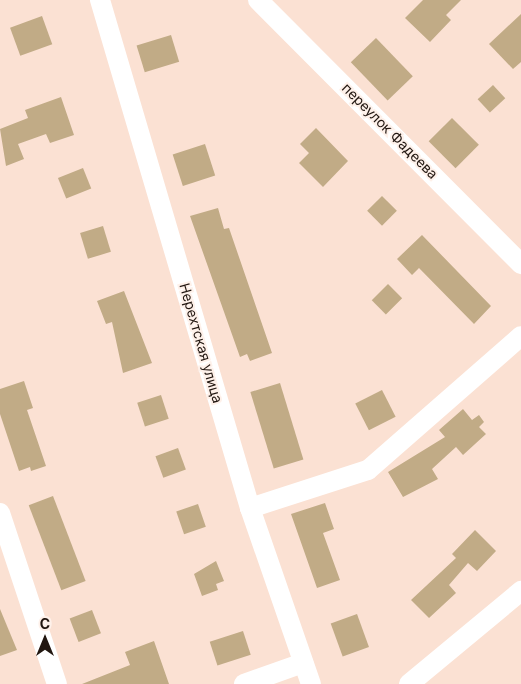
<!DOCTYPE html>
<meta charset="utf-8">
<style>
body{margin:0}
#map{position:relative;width:521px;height:684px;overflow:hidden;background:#fbe1d3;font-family:Inter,sans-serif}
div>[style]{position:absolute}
.building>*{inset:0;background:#c1ab86;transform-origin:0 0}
.minor>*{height:20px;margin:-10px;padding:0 10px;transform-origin:10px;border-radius:10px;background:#fff}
span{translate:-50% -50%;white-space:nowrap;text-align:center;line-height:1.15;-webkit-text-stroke:4px #fef1ea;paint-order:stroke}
.street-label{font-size:14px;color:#221711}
.north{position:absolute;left:20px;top:614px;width:50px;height:50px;-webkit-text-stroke:4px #fef1ea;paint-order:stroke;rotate:0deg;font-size:14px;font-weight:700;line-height:20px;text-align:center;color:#221711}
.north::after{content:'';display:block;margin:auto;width:18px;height:22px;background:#221711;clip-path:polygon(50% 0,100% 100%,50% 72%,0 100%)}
</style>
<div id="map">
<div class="building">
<div style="clip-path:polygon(423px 0,461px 0,446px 15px,451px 20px,430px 42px,405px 18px)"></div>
<div style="clip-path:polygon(521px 14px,521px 62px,513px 69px,489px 44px)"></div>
<div style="left:42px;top:16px;width:30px;height:34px;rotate:70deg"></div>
<div style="left:171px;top:35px;width:28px;height:36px;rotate:73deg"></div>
<div style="left:376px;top:38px;width:53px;height:35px;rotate:46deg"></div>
<div style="left:493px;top:85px;width:18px;height:21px;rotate:47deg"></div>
<div style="clip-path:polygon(61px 97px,74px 135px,50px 143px,46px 134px,18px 144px,24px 159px,6px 166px,0 129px,28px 118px,25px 110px)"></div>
<div style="left:452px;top:118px;width:38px;height:33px;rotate:45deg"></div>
<div style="clip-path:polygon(316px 128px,348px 161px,323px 187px,299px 163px,309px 153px,300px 144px)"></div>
<div style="left:205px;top:144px;width:33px;height:34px;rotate:72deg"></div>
<div style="left:83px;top:168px;width:22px;height:27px;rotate:68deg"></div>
<div style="left:382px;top:196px;width:21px;height:21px;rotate:45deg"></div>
<div style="clip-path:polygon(218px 208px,224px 229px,229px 228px,272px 353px,250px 361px,247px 354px,240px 357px,190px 216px)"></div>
<div style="left:103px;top:226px;width:27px;height:24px;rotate:73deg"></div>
<div style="clip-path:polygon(422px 235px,491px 306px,474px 324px,419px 268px,412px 275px,397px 259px)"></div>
<div style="left:388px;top:284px;width:20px;height:23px;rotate:45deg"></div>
<div style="clip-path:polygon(124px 291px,152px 363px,123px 373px,112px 322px,106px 324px,97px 301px)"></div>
<div style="clip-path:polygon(24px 381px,33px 408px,27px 410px,46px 466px,31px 471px,30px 467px,19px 471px,0 414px,0 389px)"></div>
<div style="left:280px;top:383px;width:80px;height:31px;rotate:73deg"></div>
<div style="left:382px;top:390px;width:30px;height:30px;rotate:63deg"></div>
<div style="left:161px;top:395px;width:25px;height:25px;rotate:72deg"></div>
<div style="clip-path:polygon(463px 409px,472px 420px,479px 415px,484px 422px,479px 427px,486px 434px,463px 455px,456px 447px,432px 469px,438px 479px,403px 497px,388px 472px,445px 437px,439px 430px)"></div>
<div style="left:178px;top:448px;width:23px;height:24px;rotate:70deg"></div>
<div style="left:53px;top:496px;width:91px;height:26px;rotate:69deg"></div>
<div style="clip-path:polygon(325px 503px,334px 529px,323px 533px,340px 580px,317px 588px,291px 514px)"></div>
<div style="left:198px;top:504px;width:24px;height:23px;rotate:71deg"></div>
<div style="clip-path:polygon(475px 530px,496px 551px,477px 571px,468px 563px,449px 585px,456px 593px,429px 618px,411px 600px,456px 558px,452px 554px)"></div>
<div style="clip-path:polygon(216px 561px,224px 581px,216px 584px,218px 590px,202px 596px,194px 574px)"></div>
<div style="clip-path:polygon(0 609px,17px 650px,0 656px)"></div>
<div style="left:92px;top:610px;width:25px;height:24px;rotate:69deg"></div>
<div style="left:357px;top:614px;width:35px;height:28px;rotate:70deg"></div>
<div style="left:243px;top:631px;width:25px;height:35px;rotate:72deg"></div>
<div style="clip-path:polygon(154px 641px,169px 684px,82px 684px,130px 665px,125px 652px)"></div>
</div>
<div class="minor">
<div style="left:100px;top:0;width:530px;rotate:73.55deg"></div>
<div style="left:250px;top:508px;width:186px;rotate:70.9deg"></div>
<div style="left:258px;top:0;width:373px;rotate:45.1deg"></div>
<div style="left:250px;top:508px;width:124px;rotate:-17.9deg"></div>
<div style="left:368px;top:470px;width:203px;rotate:-41.2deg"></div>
<div style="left:0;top:513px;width:180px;rotate:71.6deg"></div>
<div style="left:244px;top:684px;width:63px;rotate:-19.6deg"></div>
<div style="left:409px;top:684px;width:146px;rotate:-39.7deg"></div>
</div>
<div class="street-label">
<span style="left:390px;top:131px;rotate:45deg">переулок Фадеева</span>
<span style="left:201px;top:343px;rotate:74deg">Нерехтская улица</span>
</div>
<div class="north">С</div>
</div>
